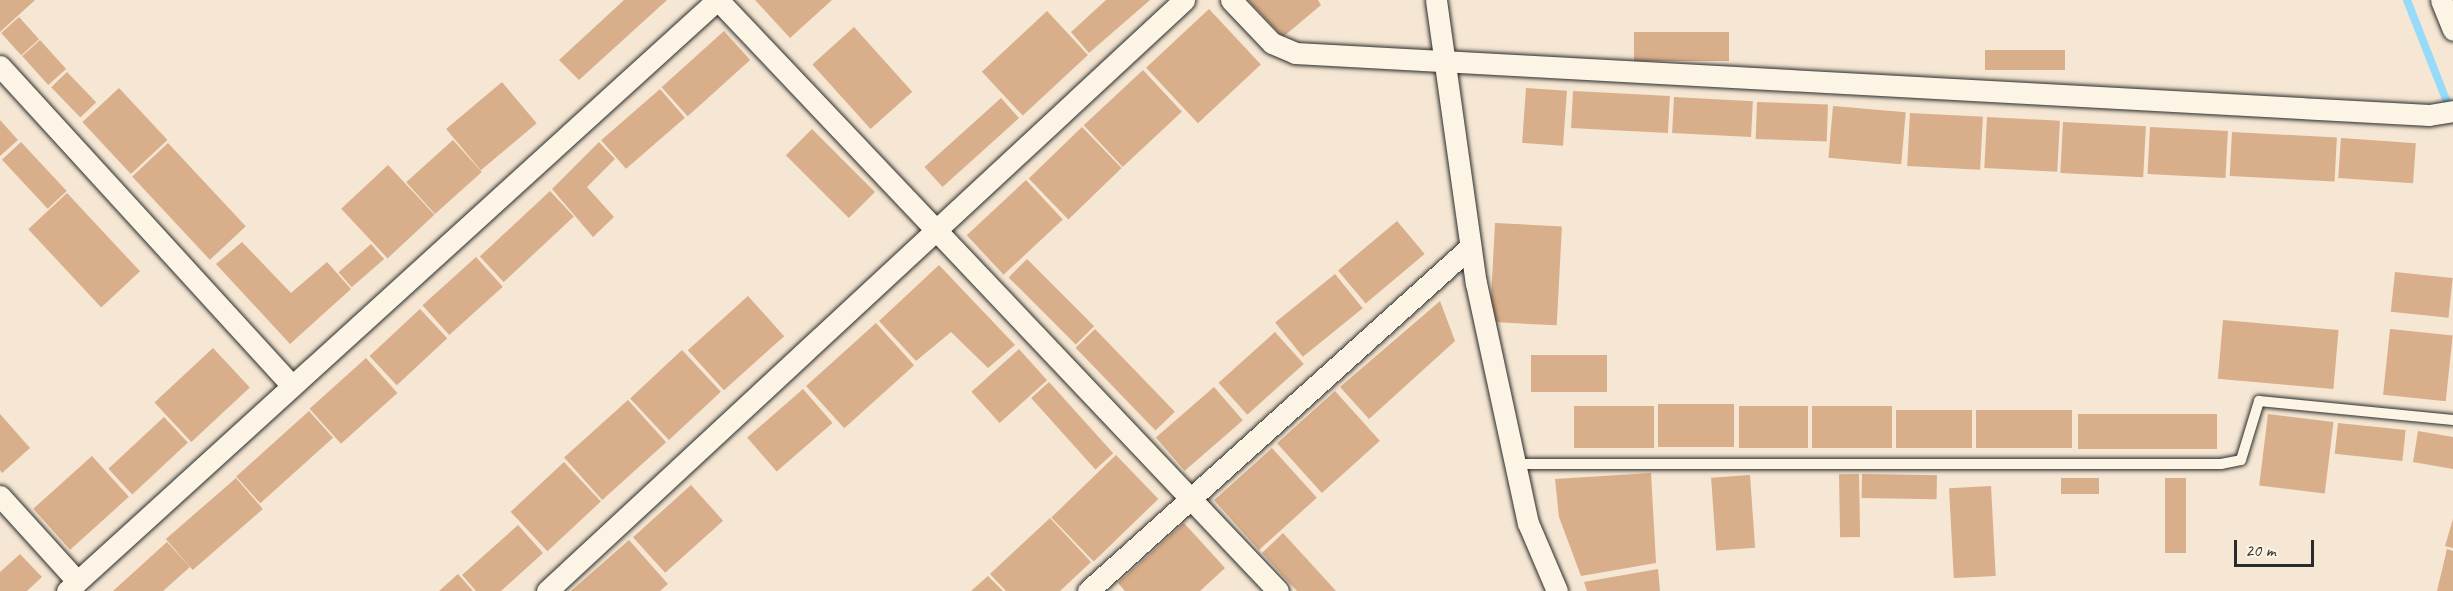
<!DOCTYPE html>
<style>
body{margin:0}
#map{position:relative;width:2453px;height:591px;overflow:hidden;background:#f5e7d3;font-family:Caveat,sans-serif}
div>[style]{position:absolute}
.stream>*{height:8px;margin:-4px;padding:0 4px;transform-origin:4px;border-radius:4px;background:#98dafa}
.building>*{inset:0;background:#d9ae8a;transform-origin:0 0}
.roads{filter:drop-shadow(0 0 2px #2b2b2b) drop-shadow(0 0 2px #2b2b2b)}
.service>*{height:10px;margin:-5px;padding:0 5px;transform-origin:5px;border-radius:5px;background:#fcf5e5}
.minor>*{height:21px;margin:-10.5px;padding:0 10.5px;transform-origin:10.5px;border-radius:10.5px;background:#fcf5e5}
span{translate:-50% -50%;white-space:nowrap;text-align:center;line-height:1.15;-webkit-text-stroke:4.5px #fcf5e5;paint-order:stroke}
.scale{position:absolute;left:2234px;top:540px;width:80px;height:27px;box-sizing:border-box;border:3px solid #2b2b2b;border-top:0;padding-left:8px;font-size:18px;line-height:21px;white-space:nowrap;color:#2b2b2b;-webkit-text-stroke:4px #fcf5e5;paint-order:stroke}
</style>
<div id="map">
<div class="stream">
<div style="left:2407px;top:0;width:118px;rotate:68.6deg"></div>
</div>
<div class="building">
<div style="clip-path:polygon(0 0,35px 0,0 32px)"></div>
<div style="clip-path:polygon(624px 0,667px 0,579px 80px,559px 60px)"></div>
<div style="clip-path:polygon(755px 0,832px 0,790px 38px)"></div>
<div style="clip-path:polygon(1106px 0,1150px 0,1089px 53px,1071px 32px)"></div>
<div style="clip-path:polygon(1248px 0,1318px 0,1321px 5px,1283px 37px)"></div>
<div style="left:1209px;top:9px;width:76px;height:86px;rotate:47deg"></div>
<div style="left:1047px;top:11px;width:60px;height:89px;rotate:47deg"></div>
<div style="left:19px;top:17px;width:30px;height:24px;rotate:48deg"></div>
<div style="left:854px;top:27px;width:87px;height:56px;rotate:48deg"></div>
<div style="left:724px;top:31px;width:39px;height:84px;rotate:48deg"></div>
<div style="left:1634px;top:32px;width:95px;height:29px"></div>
<div style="left:40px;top:40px;width:39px;height:24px;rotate:48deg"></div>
<div style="left:1985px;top:50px;width:80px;height:20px"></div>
<div style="left:1143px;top:70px;width:57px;height:81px;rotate:47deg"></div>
<div style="left:67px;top:72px;width:42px;height:22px;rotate:46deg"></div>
<div style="left:502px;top:82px;width:54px;height:73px;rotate:50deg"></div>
<div style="left:119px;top:88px;width:71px;height:50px;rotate:47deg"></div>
<div style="left:1526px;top:88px;width:41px;height:55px;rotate:4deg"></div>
<div style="left:660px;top:89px;width:38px;height:78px;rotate:49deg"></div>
<div style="left:1573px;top:91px;width:97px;height:37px;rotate:3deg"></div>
<div style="left:1674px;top:97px;width:79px;height:36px;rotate:3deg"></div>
<div style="left:1001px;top:98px;width:27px;height:103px;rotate:48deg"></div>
<div style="left:1757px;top:102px;width:71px;height:37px;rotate:2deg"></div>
<div style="left:1833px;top:106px;width:73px;height:52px;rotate:5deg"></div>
<div style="left:1910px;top:113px;width:73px;height:53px;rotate:3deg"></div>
<div style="left:1987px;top:117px;width:73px;height:51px;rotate:3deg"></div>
<div style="clip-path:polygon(0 120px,18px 140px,0 156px)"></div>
<div style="left:2063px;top:122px;width:83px;height:51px;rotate:3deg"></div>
<div style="left:1082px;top:127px;width:57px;height:74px;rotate:46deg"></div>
<div style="left:2150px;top:127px;width:78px;height:47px;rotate:3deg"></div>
<div style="left:812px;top:129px;width:89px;height:37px;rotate:45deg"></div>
<div style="left:2232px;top:132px;width:105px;height:44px;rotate:3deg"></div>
<div style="left:2341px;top:138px;width:75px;height:40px;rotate:4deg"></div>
<div style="left:453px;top:140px;width:43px;height:63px;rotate:48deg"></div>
<div style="left:21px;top:142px;width:67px;height:26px;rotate:47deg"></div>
<div style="clip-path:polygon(599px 142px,615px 159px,587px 187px,614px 217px,593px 237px,552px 189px)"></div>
<div style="left:168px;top:143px;width:114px;height:49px;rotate:47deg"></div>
<div style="left:388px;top:165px;width:68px;height:64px;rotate:47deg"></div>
<div style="left:1026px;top:180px;width:54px;height:81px;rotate:47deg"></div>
<div style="left:550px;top:191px;width:35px;height:96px;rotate:47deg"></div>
<div style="left:67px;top:193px;width:107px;height:53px;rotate:47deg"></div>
<div style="left:1397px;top:221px;width:43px;height:77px;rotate:50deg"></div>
<div style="left:1495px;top:223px;width:67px;height:99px;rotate:3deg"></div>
<div style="clip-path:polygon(242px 242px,291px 293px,327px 262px,351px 289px,290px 344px,216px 264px)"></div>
<div style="left:371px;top:244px;width:20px;height:43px;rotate:49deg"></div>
<div style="left:476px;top:257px;width:40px;height:72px;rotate:48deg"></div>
<div style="left:1027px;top:259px;width:95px;height:26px;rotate:45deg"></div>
<div style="clip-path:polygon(939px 265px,1015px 345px,988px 368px,951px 332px,916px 361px,879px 321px)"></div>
<div style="left:2395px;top:272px;width:58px;height:40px;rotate:6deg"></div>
<div style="left:1335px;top:274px;width:44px;height:77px;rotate:51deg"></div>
<div style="left:748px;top:296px;width:54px;height:81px;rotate:48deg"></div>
<div style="clip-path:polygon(1440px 301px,1455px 341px,1369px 419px,1340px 387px)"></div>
<div style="left:420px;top:309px;width:40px;height:69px;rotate:47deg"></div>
<div style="left:2223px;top:320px;width:116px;height:59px;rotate:5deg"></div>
<div style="left:876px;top:323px;width:57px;height:94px;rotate:48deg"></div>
<div style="left:1095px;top:329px;width:115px;height:27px;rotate:46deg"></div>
<div style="left:2390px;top:329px;width:63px;height:66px;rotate:6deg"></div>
<div style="left:1275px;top:332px;width:43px;height:76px;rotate:48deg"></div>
<div style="left:213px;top:348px;width:54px;height:80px;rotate:47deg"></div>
<div style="left:1019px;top:349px;width:42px;height:64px;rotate:48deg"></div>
<div style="left:682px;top:350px;width:57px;height:71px;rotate:47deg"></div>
<div style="left:1531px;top:355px;width:76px;height:37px"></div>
<div style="left:366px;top:358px;width:47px;height:76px;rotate:48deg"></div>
<div style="left:1049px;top:382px;width:96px;height:24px;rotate:48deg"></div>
<div style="left:1214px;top:387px;width:44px;height:77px;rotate:49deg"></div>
<div style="left:803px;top:389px;width:45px;height:74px;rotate:49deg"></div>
<div style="left:1335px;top:391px;width:67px;height:78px;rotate:48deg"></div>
<div style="left:628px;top:400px;width:57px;height:86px;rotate:48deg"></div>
<div style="left:1658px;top:404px;width:76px;height:43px"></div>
<div style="left:1574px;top:406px;width:80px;height:42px"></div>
<div style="left:1739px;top:406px;width:69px;height:42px"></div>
<div style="left:1812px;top:406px;width:80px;height:42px"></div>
<div style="left:1896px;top:410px;width:76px;height:38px"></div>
<div style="left:1976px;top:410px;width:96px;height:38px"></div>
<div style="left:309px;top:411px;width:36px;height:98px;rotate:48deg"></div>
<div style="clip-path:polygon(0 414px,30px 448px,2px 473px,0 470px)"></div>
<div style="left:2078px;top:414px;width:139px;height:35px"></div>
<div style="left:2268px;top:414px;width:66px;height:72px;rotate:7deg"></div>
<div style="left:164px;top:417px;width:35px;height:76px;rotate:47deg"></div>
<div style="left:2338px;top:423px;width:68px;height:31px;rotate:6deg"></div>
<div style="clip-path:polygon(2418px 431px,2453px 437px,2453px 469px,2413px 462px)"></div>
<div style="left:1272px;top:448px;width:67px;height:78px;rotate:48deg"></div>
<div style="left:1116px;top:455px;width:61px;height:90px;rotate:46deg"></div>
<div style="left:92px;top:456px;width:55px;height:79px;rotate:48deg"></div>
<div style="left:564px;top:462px;width:54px;height:73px;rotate:47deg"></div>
<div style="clip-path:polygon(1651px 473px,1656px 563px,1581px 576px,1559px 517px,1555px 479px)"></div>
<div style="left:1859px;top:474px;width:63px;height:20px;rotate:89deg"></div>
<div style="left:1862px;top:474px;width:75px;height:24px;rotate:1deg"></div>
<div style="left:1750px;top:475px;width:73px;height:39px;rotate:86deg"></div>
<div style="left:236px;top:478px;width:41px;height:93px;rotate:49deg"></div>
<div style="left:2061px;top:478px;width:38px;height:16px"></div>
<div style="left:2165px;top:478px;width:21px;height:75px"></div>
<div style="left:691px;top:485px;width:48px;height:78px;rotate:48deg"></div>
<div style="left:1991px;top:486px;width:90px;height:42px;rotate:87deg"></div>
<div style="clip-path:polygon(1050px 518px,1091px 562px,1060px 591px,1006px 591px,990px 574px)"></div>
<div style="clip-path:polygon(2453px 519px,2453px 548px,2445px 546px)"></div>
<div style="clip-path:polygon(1184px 523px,1225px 568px,1200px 591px,1125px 591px,1118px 583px)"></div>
<div style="clip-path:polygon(518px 525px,543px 553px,501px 591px,476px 591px,462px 575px)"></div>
<div style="clip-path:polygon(1283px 533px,1336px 591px,1297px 591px,1262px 553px)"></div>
<div style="clip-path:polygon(629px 540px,668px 584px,660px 591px,571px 591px)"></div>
<div style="clip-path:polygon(167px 542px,190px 567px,163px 591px,113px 591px)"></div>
<div style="clip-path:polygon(2447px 549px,2453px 551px,2453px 591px,2437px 591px)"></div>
<div style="clip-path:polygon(20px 554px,42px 577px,27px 591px,0 591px,0 572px)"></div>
<div style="clip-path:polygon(1658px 569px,1660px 591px,1587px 591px,1584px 582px)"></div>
<div style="clip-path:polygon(458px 574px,473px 591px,439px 591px)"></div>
<div style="clip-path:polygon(988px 576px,1003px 591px,971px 591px)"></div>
</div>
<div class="roads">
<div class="service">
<div style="left:1516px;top:464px;width:705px"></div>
<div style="left:2221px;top:464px;width:20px;rotate:-11deg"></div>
<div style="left:2241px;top:460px;width:62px;rotate:-73deg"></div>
<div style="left:2259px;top:401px;width:195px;rotate:5.6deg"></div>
</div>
<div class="minor">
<div style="left:718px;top:0;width:814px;rotate:46.54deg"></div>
<div style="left:1231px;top:0;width:59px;rotate:46.4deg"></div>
<div style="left:1272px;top:43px;width:25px;rotate:23deg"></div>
<div style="left:1295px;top:53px;width:1136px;rotate:3.13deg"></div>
<div style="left:2429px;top:115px;width:24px;rotate:-9deg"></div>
<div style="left:1436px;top:0;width:286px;rotate:82deg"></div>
<div style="left:1476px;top:283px;width:246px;rotate:77.8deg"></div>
<div style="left:1528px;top:523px;width:74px;rotate:66.9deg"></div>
<div style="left:2441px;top:0;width:32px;rotate:68deg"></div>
<div style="left:0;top:66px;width:430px;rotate:47.6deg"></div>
<div style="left:0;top:496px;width:115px;rotate:47.8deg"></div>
<div style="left:67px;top:591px;width:879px;rotate:-42.28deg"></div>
<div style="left:547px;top:591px;width:869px;rotate:-42.85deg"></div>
<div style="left:1088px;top:591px;width:514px;rotate:-42deg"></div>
</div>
</div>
<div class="scale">20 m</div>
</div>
